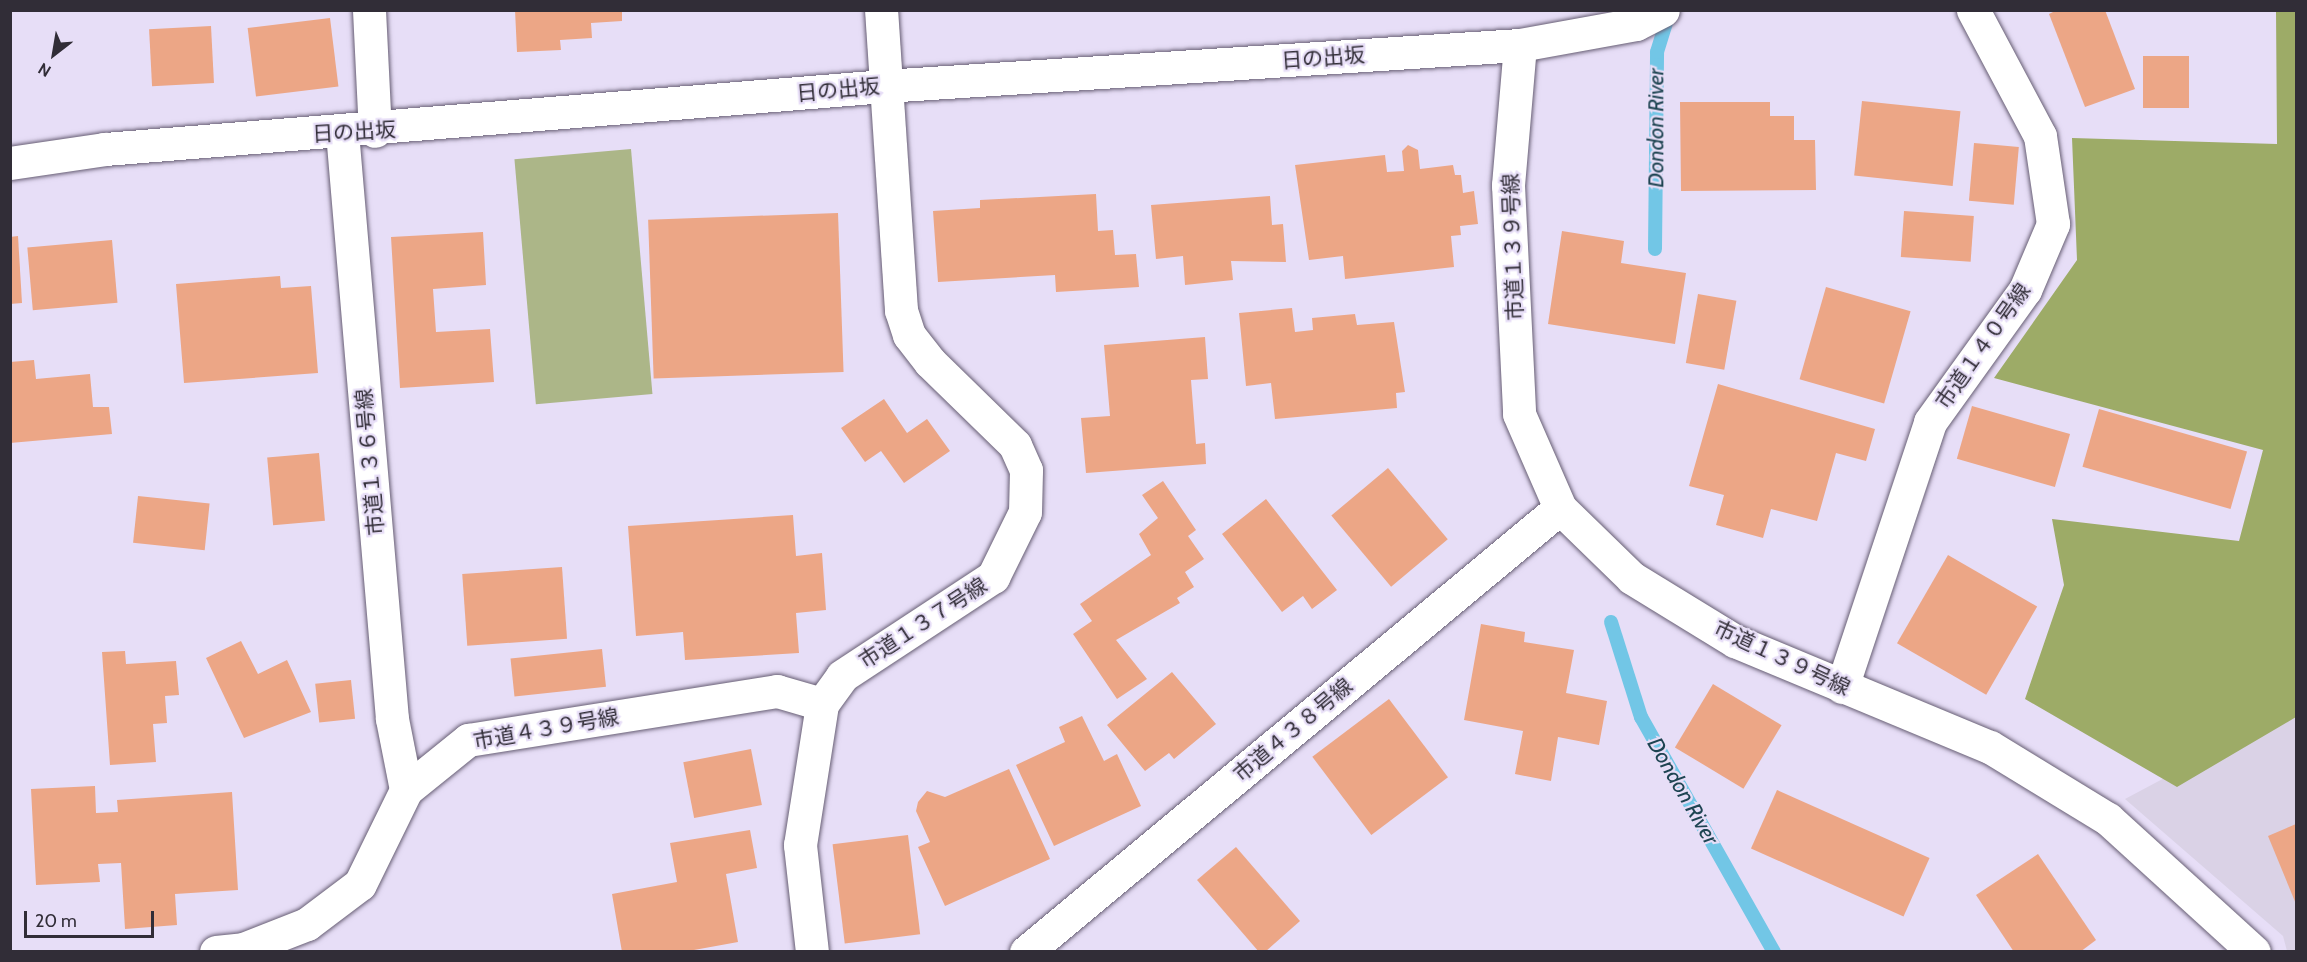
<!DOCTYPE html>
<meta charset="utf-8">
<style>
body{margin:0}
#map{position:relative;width:2307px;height:962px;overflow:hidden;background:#e7def7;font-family:Cabin,"Noto Sans JP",sans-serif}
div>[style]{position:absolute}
.education>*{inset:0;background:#dad2e6}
.green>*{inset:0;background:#acb688;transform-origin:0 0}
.forest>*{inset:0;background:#9dab67}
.stream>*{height:14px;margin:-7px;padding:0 7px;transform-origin:7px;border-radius:7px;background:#72c6e6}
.building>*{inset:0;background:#eca686;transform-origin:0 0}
.roads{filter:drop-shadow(0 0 2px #675e74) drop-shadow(0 0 2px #675e74)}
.minor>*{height:33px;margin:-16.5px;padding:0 16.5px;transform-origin:16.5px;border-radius:16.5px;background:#fff}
span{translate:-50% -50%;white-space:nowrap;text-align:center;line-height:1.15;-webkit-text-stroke:4.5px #e7def7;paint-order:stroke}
.street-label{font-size:21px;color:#312d37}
.water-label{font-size:22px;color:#1e4452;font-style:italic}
.frame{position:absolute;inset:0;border:12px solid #312d37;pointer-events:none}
.north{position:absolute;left:24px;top:24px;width:60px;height:60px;-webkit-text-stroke:4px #e7def7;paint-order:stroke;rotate:211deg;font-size:16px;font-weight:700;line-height:24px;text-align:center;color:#312d37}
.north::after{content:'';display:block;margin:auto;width:21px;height:27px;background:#312d37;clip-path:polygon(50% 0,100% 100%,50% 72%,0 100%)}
.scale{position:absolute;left:24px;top:911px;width:130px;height:27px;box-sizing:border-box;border:3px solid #312d37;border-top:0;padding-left:8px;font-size:18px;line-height:21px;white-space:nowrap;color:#312d37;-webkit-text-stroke:4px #e7def7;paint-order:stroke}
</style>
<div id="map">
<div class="education">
<div style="clip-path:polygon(2296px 708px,2296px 951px,2287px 951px,2283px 936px,2125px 799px)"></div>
</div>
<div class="green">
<div style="left:631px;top:149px;width:246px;height:117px;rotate:85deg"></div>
</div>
<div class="forest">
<div style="clip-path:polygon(2276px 11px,2296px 11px,2296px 717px,2177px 787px,2025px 699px,2064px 585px,2052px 519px,2239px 541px,2263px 450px,1994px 378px,2077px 260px,2072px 138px,2277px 144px)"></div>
</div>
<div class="stream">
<div style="left:1655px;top:249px;width:197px;rotate:-89.4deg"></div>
<div style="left:1657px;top:52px;width:44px;rotate:-72.8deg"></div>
<div style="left:1611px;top:622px;width:100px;rotate:72.5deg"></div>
<div style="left:1641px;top:717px;width:270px;rotate:60.5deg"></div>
</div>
<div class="building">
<div style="clip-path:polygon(515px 10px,622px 10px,622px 21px,591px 23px,592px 38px,560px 40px,561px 50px,517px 52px)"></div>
<div style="clip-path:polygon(2057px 10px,2105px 10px,2135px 89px,2085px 107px,2049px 14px)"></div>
<div style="left:330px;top:18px;width:69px;height:83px;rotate:83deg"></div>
<div style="left:211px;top:26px;width:57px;height:62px;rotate:87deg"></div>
<div style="left:2143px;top:56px;width:46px;height:52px"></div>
<div style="left:1862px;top:101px;width:99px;height:75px;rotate:6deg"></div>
<div style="clip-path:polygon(1680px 102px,1770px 102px,1770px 116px,1794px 116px,1794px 140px,1815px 140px,1816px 190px,1681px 191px)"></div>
<div style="left:1974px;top:143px;width:45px;height:58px;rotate:5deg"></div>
<div style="clip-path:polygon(1408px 145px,1418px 150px,1420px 169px,1453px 165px,1455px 175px,1461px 175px,1463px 193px,1474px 191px,1478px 224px,1460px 226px,1461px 235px,1451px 236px,1454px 267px,1345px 279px,1343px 256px,1309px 260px,1295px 165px,1385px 155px,1387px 172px,1404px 171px,1402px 151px)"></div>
<div style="clip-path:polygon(1096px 194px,1098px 231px,1113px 230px,1115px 255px,1136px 254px,1139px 287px,1056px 292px,1055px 275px,938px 282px,933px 211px,980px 208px,980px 200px)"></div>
<div style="clip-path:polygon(1270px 196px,1272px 225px,1283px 224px,1286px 262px,1231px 261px,1233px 280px,1185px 285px,1183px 256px,1156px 259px,1151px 205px)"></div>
<div style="left:1904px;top:211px;width:70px;height:46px;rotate:4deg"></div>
<div style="left:838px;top:213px;width:159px;height:190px;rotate:88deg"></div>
<div style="clip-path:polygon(1562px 231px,1624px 241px,1621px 263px,1686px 273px,1675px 344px,1548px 324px)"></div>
<div style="clip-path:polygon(483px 232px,486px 285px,433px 289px,436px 332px,490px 329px,494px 382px,400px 388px,391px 237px)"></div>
<div style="clip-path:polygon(18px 236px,22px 303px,10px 304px,10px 237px)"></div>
<div style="left:112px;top:240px;width:63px;height:85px;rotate:85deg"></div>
<div style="clip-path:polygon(280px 276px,281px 288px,311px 286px,318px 373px,184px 383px,176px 284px)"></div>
<div style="left:1826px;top:287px;width:88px;height:96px;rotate:16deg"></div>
<div style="left:1698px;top:294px;width:39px;height:70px;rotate:10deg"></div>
<div style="clip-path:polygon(1292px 308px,1295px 332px,1313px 330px,1312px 318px,1355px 314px,1357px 325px,1394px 322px,1405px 392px,1396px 393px,1397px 408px,1275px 419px,1271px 383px,1246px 386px,1239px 313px)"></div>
<div style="clip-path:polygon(1205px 337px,1208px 379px,1191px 380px,1196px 444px,1205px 443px,1206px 464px,1086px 473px,1081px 418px,1110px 416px,1104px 345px)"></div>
<div style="clip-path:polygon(34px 360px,36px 379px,90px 374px,93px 407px,109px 407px,112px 434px,10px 443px,10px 362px)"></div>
<div style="clip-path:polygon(1718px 384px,1875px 429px,1866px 461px,1836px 453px,1817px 521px,1771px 509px,1763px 538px,1716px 525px,1724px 495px,1689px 486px)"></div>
<div style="clip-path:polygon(884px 399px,907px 433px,927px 419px,950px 451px,904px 483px,881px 451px,865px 462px,841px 428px)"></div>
<div style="left:1972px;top:406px;width:102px;height:55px;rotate:16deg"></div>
<div style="left:2099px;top:409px;width:154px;height:60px;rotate:16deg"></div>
<div style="left:319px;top:453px;width:68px;height:52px;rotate:85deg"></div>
<div style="left:1388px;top:468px;width:93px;height:74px;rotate:50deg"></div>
<div style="clip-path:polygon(1163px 481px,1196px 530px,1188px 536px,1204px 559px,1185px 572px,1194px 587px,1177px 598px,1180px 603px,1116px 640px,1147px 679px,1117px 699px,1073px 634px,1092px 621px,1080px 604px,1151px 555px,1139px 534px,1158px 518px,1142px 495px)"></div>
<div style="left:138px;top:496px;width:72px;height:47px;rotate:6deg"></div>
<div style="clip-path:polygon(1266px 499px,1337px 590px,1312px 609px,1303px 596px,1282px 612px,1222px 534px)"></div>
<div style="clip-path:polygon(793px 515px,796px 556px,822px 553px,826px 610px,796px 613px,799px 653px,685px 660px,683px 632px,636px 636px,628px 526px)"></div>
<div style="left:1948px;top:555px;width:103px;height:102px;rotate:30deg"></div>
<div style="left:562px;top:567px;width:72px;height:100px;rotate:86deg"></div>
<div style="clip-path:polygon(1481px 624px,1525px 632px,1524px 642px,1574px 650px,1566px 693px,1607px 701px,1599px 745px,1558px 737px,1551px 781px,1515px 774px,1523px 731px,1464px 720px)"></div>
<div style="clip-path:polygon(241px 641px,258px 674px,287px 660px,311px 712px,244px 738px,206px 658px)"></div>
<div style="left:602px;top:649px;width:38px;height:92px;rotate:84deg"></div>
<div style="clip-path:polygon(125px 651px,126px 664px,176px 661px,179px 695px,165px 696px,167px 723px,153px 724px,156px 762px,110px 765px,102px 652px)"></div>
<div style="clip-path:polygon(1172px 672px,1216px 724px,1174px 759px,1169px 753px,1145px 771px,1107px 725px)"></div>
<div style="left:351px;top:680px;width:39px;height:36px;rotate:84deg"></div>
<div style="left:1713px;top:684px;width:80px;height:74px;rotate:31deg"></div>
<div style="left:1389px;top:699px;width:98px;height:96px;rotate:53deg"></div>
<div style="clip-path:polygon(1082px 716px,1104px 761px,1117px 754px,1141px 806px,1054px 846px,1016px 765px,1065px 742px,1059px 727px)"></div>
<div style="left:751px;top:749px;width:57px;height:69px;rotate:79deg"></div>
<div style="clip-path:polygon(1009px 769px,1050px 859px,945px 906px,918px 847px,930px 842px,916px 811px,918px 802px,927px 791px,945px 797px)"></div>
<div style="clip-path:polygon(95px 786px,96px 813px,118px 812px,117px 800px,232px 792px,238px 890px,175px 894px,177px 925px,125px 929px,121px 863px,98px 864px,100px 882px,36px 885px,31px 789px)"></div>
<div style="left:1777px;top:790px;width:167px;height:64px;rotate:24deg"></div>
<div style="clip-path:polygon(2296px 824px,2296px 904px,2268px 836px)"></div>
<div style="clip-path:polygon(750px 830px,757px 868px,726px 874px,738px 942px,683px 952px,622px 952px,612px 894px,677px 882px,670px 843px)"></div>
<div style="left:908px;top:835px;width:100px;height:76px;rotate:83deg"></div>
<div style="clip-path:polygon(1236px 847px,1300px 921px,1265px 952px,1259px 952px,1197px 880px)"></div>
<div style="clip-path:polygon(2038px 854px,2096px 940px,2080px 952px,2014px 952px,1976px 895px)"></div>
</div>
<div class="roads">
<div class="minor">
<div style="left:369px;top:10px;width:121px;rotate:87.2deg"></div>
<div style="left:1520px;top:45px;width:141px;rotate:94.9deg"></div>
<div style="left:1508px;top:185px;width:229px;rotate:87.2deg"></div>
<div style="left:1519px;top:414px;width:103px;rotate:66.4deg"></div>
<div style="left:1560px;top:508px;width:100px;rotate:44.2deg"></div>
<div style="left:1632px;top:578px;width:121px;rotate:31.5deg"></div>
<div style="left:1735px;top:641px;width:276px;rotate:22.6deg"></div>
<div style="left:1990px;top:747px;width:138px;rotate:31.4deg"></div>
<div style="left:2108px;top:819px;width:197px;rotate:42.3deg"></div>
<div style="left:342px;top:132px;width:589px;rotate:85.13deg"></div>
<div style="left:392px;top:719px;width:72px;rotate:78.8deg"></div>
<div style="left:10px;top:163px;width:96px;rotate:-8.4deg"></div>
<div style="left:105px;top:149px;width:782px;rotate:-4.62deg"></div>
<div style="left:884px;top:86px;width:637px;rotate:-3.69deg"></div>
<div style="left:1520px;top:45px;width:118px;rotate:-10.3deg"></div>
<div style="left:1636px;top:24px;width:30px;rotate:-27deg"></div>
<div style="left:1842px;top:687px;width:279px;rotate:-71.6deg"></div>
<div style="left:1930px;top:422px;width:163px;rotate:-54.3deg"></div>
<div style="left:2025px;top:290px;width:72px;rotate:-67deg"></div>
<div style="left:2053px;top:224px;width:89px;rotate:-98.4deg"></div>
<div style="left:2040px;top:136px;width:143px;rotate:-118deg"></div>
<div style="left:216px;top:952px;width:27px;rotate:-6deg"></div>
<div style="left:243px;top:949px;width:69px;rotate:-21.3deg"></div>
<div style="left:307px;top:924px;width:66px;rotate:-37deg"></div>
<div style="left:360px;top:884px;width:105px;rotate:-63.9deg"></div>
<div style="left:406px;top:790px;width:80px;rotate:-38.9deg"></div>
<div style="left:468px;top:740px;width:313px;rotate:-9deg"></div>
<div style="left:777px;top:691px;width:47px;rotate:16.1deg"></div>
<div style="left:812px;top:952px;width:108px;rotate:-96.4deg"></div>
<div style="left:800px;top:845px;width:143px;rotate:-81.1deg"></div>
<div style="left:822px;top:704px;width:34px;rotate:-54deg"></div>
<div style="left:842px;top:676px;width:181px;rotate:-33.3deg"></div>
<div style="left:993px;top:577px;width:72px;rotate:-63.8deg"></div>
<div style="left:1025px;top:512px;width:42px;rotate:-88.6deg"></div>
<div style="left:1026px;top:470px;width:27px;rotate:-114deg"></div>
<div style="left:1015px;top:445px;width:119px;rotate:-135.7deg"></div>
<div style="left:930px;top:362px;width:34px;rotate:-128deg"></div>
<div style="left:909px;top:335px;width:26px;rotate:-108deg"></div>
<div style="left:901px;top:310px;width:301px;rotate:-93.8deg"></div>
<div style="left:1026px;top:952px;width:694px;rotate:-39.74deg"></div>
</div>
</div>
<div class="street-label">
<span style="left:1323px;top:58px;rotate:-4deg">日の出坂</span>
<span style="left:838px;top:90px;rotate:-5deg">日の出坂</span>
<span style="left:354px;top:132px;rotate:-3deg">日の出坂</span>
<span style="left:1513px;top:247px;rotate:-92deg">市道１３９号線</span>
<span style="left:1983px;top:346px;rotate:-55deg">市道１４０号線</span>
<span style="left:370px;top:462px;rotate:-95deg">市道１３６号線</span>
<span style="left:923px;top:623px;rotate:-33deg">市道１３７号線</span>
<span style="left:1782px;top:658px;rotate:25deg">市道１３９号線</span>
<span style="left:546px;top:729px;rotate:-10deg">市道４３９号線</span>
<span style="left:1293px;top:730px;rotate:-40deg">市道４３８号線</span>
</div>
<div class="water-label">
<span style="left:1656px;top:128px;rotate:-90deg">Dondon River</span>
<span style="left:1683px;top:791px;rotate:60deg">Dondon River</span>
</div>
<div class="frame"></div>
<div class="north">N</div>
<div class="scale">20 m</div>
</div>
